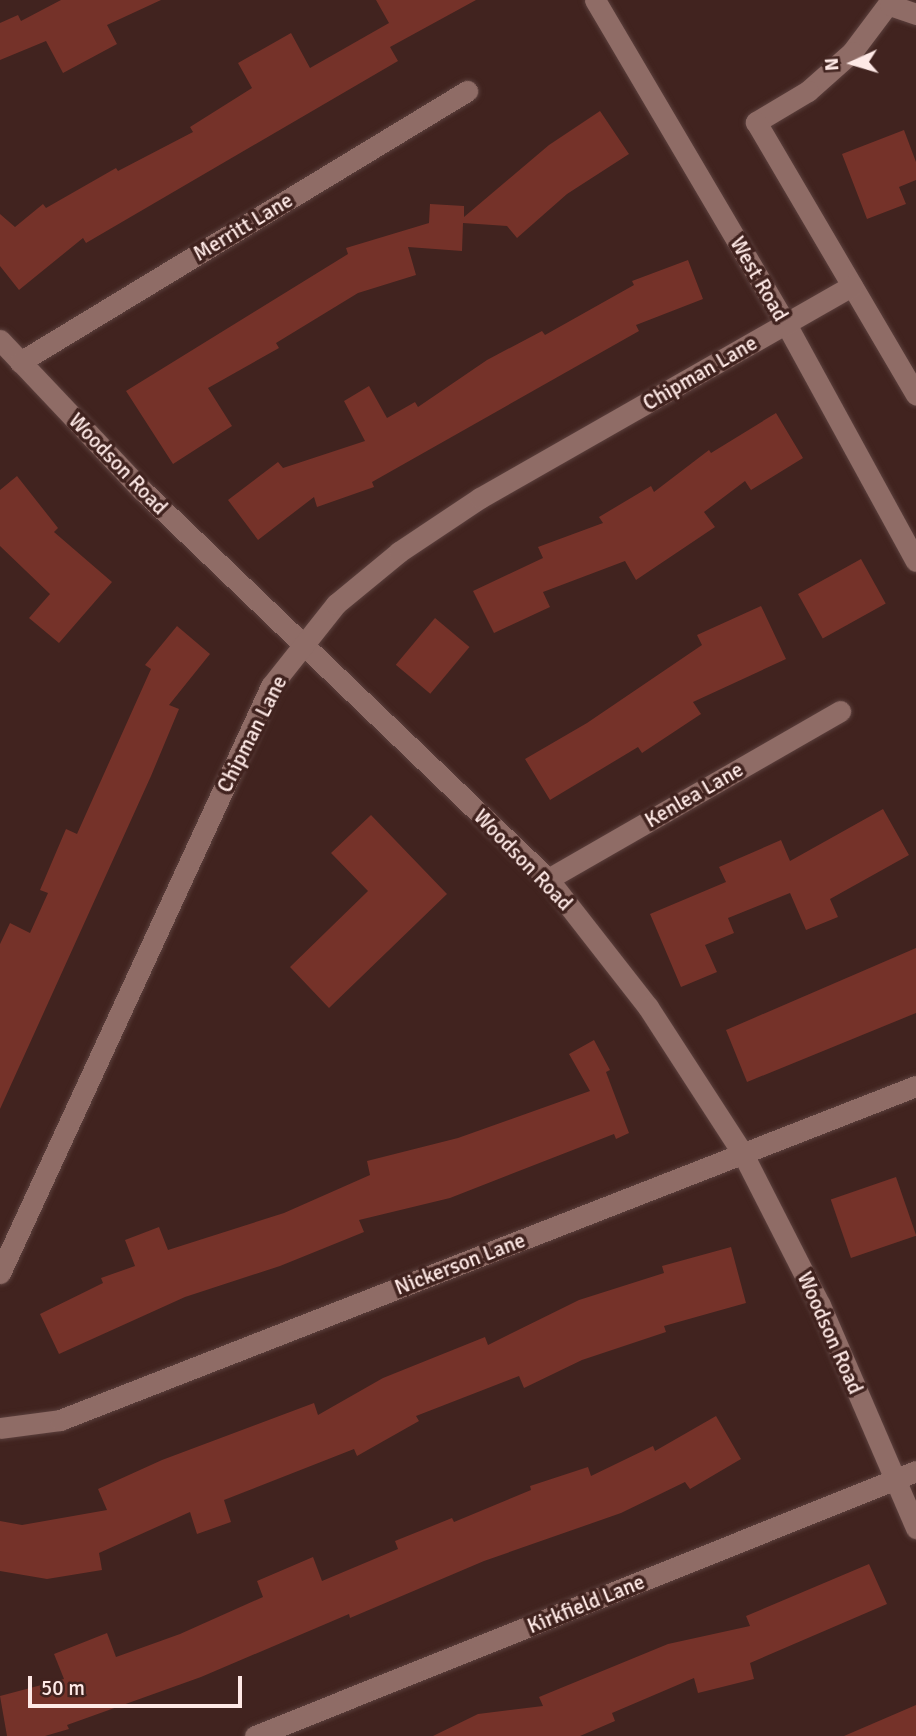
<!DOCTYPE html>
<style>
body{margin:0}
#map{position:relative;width:916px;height:1736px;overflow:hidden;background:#41231f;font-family:Signika,sans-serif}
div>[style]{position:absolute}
.building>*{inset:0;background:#753229;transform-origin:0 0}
.roads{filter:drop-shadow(0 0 2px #5b403d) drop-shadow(0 0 2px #5b403d)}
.street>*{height:21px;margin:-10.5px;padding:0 10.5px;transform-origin:10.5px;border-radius:10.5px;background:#8f6c66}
.secondary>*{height:21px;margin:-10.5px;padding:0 10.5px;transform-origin:10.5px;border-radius:10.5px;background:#8f6c66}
span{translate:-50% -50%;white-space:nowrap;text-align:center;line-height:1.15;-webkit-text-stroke:7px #41231f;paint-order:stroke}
.street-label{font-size:21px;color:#fee9e6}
.north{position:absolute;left:818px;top:28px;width:70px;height:70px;-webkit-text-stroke:5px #41231f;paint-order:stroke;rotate:266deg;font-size:19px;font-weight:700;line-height:28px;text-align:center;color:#fee9e6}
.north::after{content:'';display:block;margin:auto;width:24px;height:32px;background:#fee9e6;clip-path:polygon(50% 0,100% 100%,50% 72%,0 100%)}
.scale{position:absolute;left:28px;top:1676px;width:214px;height:32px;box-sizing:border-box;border:4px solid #fee9e6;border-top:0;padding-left:9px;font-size:21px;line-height:24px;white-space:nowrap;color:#fee9e6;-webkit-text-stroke:5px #41231f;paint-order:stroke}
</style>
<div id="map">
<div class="building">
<div style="clip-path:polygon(61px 0,161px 0,107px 25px,117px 44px,63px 73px,46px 41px,0 60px,0 23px,18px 15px,21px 21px)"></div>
<div style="clip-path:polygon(376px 0,476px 0,390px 47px,398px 61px,86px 243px,83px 238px,19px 290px,0 266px,0 214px,15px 227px,43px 204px,46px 208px,116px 168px,118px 171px,193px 132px,190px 127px,252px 88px,238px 63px,291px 33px,310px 68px,389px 23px)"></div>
<div style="clip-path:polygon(600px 111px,629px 154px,567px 194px,517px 238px,507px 226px,463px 223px,462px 251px,408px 247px,416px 275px,358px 293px,276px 343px,279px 348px,208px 388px,232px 426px,173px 464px,126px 391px,348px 254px,346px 248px,429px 223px,430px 204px,464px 206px,464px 217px,549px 145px)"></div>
<div style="clip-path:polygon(904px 130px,916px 162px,916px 180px,899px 187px,906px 204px,867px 219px,842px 154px)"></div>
<div style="clip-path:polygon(688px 260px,703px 299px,636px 325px,639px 331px,372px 482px,374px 487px,317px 507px,314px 497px,258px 540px,228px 500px,278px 462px,283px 468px,365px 441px,344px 401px,369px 386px,387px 418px,415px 402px,418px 407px,487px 360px,542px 331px,545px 335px,634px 285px,632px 281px)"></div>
<div style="clip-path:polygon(776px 413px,803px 458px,751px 490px,745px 481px,704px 512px,715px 527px,636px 580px,625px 561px,543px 592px,550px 607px,494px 633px,473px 591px,543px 558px,538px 547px,603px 523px,599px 517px,651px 486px,654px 492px,709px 450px,711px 453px)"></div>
<div style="clip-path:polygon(17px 476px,58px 528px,54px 532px,112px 582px,59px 643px,29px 618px,50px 594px,0 546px,0 490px)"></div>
<div style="left:861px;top:559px;width:51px;height:72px;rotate:61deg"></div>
<div style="clip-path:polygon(761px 606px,786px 659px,693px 702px,701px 714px,642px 753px,638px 747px,550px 800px,525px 759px,587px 723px,702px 645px,697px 635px)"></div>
<div style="left:435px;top:618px;width:45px;height:61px;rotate:40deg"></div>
<div style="clip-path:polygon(177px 626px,210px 654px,169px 705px,179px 709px,151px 776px,0 1109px,0 944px,10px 923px,30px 933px,48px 893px,40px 890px,66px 829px,77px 834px,151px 669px,145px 665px)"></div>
<div style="clip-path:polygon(883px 809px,909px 855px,830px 899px,838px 917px,806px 930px,790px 893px,728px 918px,734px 933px,705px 945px,717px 972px,681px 987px,650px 914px,726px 882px,719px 867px,781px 840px,790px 861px)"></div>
<div style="clip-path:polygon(371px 815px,447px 894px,329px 1008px,290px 967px,368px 891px,331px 853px)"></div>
<div style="clip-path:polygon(916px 948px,916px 1013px,747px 1082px,726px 1030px)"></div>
<div style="clip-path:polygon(594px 1040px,610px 1070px,606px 1072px,629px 1133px,616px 1139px,614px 1134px,450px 1198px,359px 1220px,364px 1232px,280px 1266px,185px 1297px,59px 1354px,40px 1314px,103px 1283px,101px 1278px,135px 1266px,125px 1240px,159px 1227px,168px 1250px,284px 1213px,370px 1175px,367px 1161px,458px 1138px,590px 1091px,569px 1054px)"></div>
<div style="left:896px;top:1177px;width:62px;height:69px;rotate:71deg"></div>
<div style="clip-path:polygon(731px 1247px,746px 1303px,664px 1326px,666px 1332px,582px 1360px,524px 1388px,519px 1376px,416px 1416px,419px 1421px,357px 1456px,354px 1449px,224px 1500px,231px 1522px,197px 1534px,190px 1512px,99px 1553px,102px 1570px,47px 1579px,0 1571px,0 1521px,22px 1525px,107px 1510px,98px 1489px,162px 1460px,314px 1403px,318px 1415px,383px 1378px,485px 1337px,488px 1345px,579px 1300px,664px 1273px,662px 1266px)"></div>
<div style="clip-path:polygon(716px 1416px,741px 1459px,690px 1489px,685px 1482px,621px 1513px,484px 1561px,350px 1618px,349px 1614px,201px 1677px,67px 1725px,69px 1729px,45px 1736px,7px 1736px,0 1696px,64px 1679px,54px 1654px,107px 1633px,116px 1657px,180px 1634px,263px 1597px,257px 1581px,313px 1557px,322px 1581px,398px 1549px,395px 1541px,452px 1518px,454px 1522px,531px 1490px,530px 1486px,588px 1467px,591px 1476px,653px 1446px,655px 1451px)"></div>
<div style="clip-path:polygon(869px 1564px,887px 1604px,750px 1663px,754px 1679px,698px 1693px,694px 1678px,612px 1713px,615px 1721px,580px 1736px,433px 1736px,478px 1714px,543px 1706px,539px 1697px,668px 1644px,750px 1626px,746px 1616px)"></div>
<div style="clip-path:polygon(916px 1705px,916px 1736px,844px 1736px)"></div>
</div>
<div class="roads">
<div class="street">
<div style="left:891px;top:0;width:65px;rotate:126.9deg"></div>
<div style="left:852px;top:52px;width:59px;rotate:138.4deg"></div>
<div style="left:808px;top:91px;width:61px;rotate:149.2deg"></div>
<div style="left:756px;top:122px;width:316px;rotate:59.6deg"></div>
<div style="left:890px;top:5px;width:28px;rotate:19deg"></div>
<div style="left:0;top:340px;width:208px;rotate:46.6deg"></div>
<div style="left:143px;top:491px;width:561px;rotate:43.77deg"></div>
<div style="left:548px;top:879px;width:162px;rotate:52deg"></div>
<div style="left:648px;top:1007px;width:175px;rotate:57.1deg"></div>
<div style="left:743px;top:1154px;width:169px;rotate:63deg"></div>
<div style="left:820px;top:1305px;width:243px;rotate:66.7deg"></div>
<div style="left:20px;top:362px;width:523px;rotate:-31.23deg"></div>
<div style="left:548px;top:879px;width:337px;rotate:-29.9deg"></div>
<div style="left:0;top:1428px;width:61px;rotate:-7.6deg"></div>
<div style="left:60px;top:1420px;width:919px;rotate:-21.32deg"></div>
<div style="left:255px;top:1736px;width:712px;rotate:-21.85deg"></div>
</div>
<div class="secondary">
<div style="left:595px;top:0;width:376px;rotate:59.5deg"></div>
<div style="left:786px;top:324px;width:270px;rotate:61.3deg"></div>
<div style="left:0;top:1273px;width:647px;rotate:-65.22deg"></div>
<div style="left:271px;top:686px;width:105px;rotate:-51.6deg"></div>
<div style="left:336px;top:604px;width:82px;rotate:-39.5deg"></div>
<div style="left:399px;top:552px;width:97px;rotate:-33.7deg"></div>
<div style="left:480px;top:498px;width:428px;rotate:-29.7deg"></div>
</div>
</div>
<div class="street-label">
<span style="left:243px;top:227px;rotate:-31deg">Merritt Lane</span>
<span style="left:759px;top:279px;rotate:60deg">West Road</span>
<span style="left:700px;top:373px;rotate:-30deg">Chipman Lane</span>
<span style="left:118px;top:464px;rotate:46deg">Woodson Road</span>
<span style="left:252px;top:734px;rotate:-63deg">Chipman Lane</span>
<span style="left:694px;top:795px;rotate:-30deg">Kenlea Lane</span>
<span style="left:523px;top:860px;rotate:46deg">Woodson Road</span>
<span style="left:460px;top:1264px;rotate:-21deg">Nickerson Lane</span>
<span style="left:830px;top:1333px;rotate:66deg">Woodson Road</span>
<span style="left:586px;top:1604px;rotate:-22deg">Kirkfield Lane</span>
</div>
<div class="north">N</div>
<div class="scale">50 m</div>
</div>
